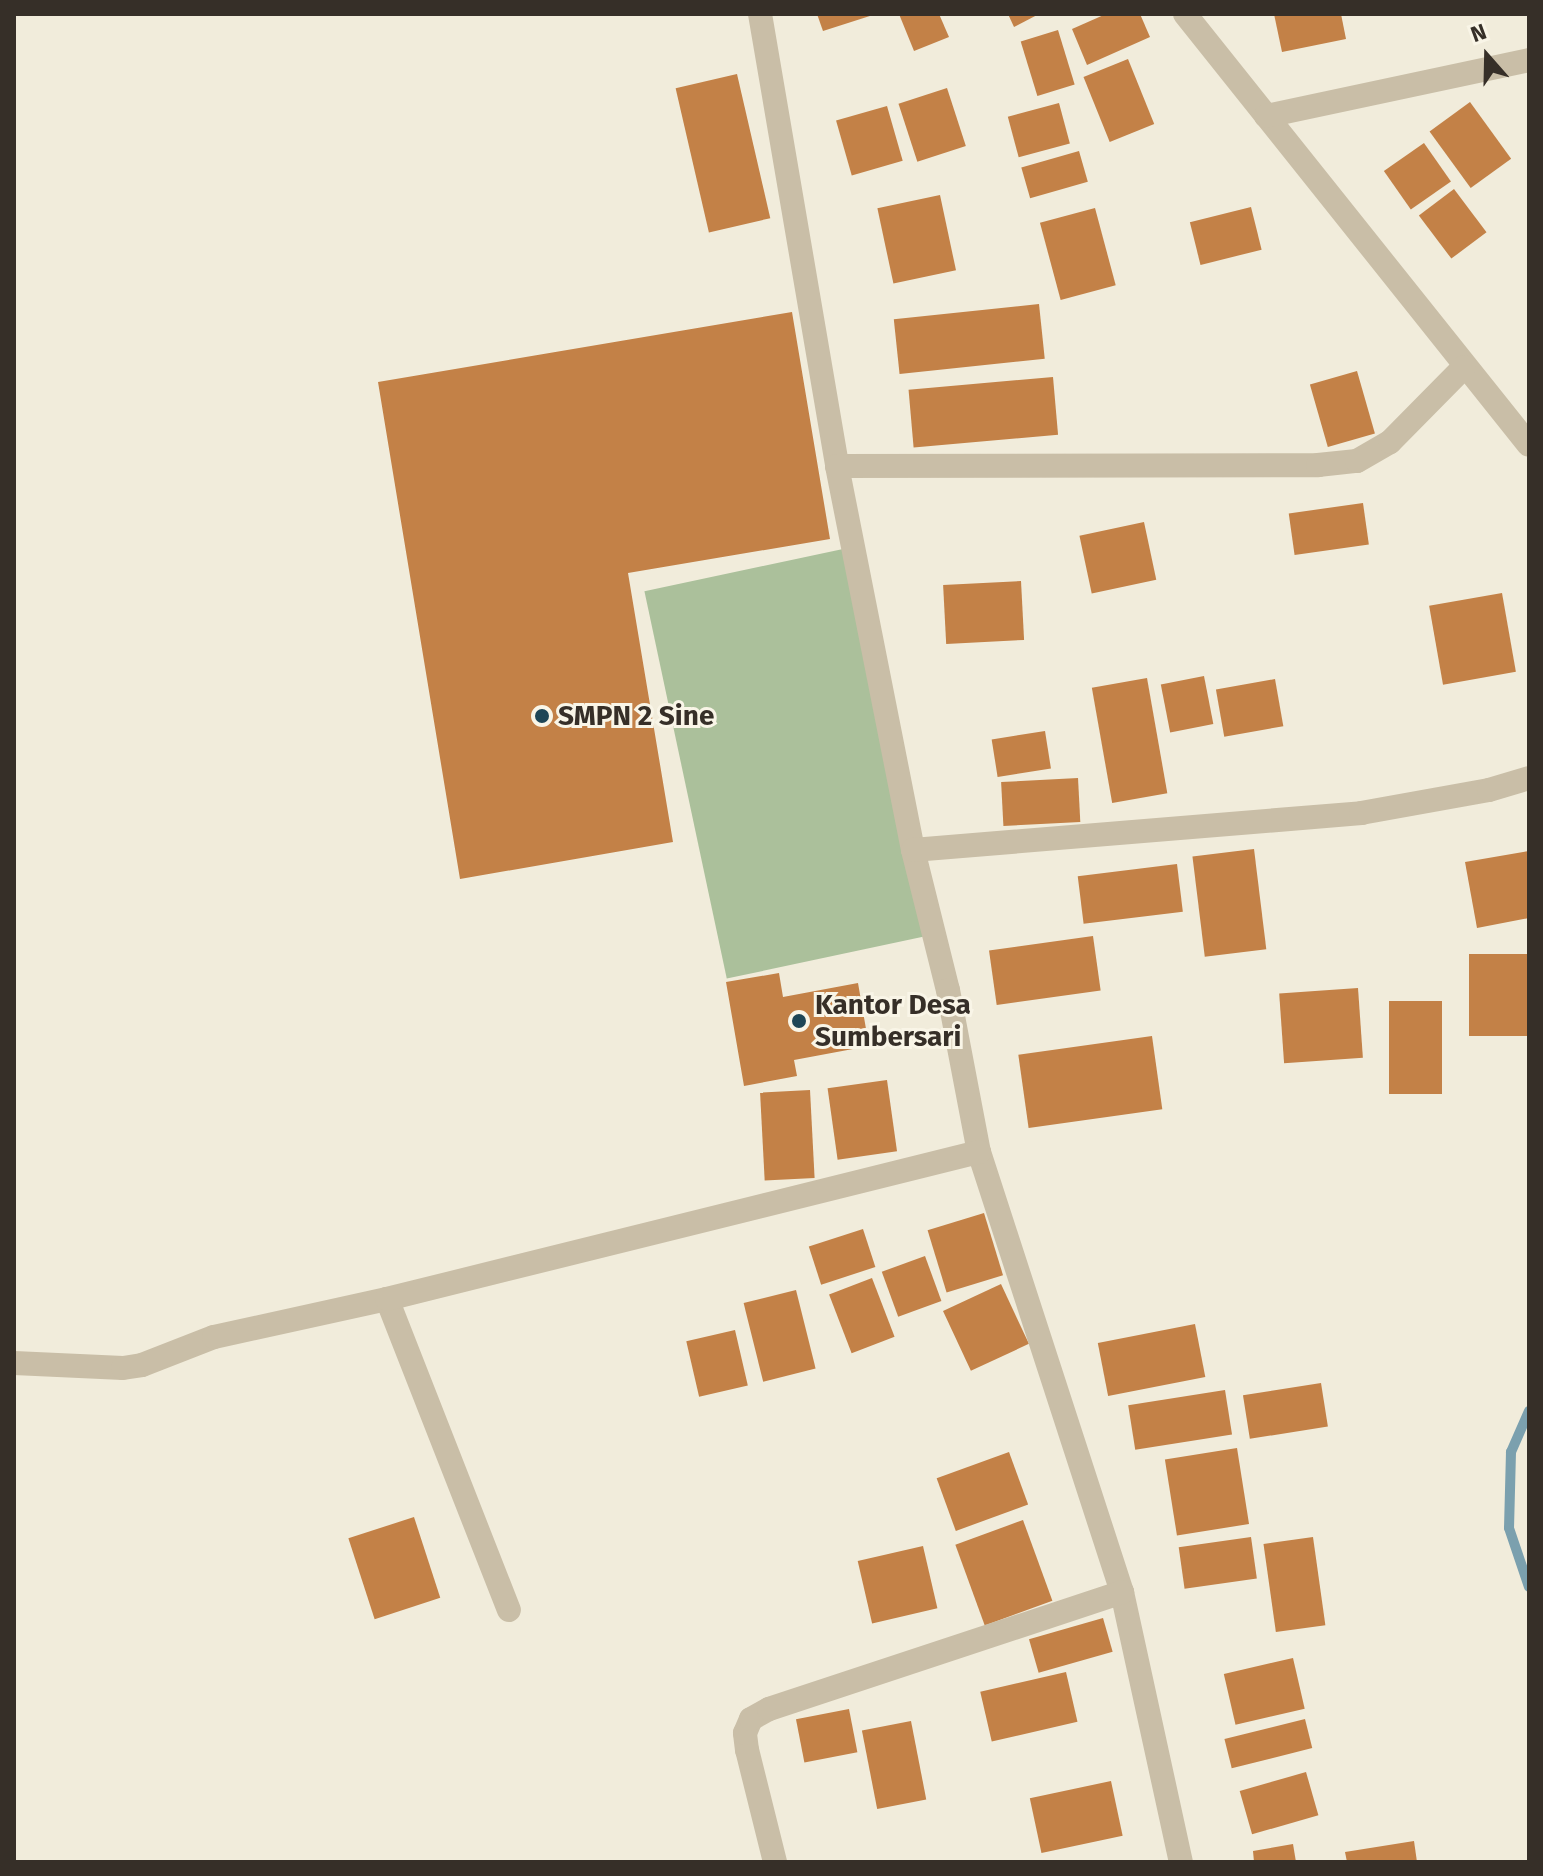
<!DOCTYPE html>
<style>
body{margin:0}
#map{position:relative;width:1543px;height:1876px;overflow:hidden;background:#f1ecdb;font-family:"Fira Sans",sans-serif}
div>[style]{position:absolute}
.green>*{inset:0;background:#abc09b;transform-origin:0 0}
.stream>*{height:10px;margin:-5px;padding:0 5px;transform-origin:5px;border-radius:5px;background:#7ba0ae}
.building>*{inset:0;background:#c38147;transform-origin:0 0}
.street>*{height:24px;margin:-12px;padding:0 12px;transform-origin:12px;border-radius:12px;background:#c9bea7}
.dots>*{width:22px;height:22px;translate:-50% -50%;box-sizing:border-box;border:4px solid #f9f5e7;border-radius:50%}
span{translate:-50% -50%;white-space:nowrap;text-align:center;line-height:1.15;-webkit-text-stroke:6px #f9f5e7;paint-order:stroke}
.poi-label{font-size:28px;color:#362f28;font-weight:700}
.left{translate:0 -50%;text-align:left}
.frame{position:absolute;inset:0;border:16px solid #362f28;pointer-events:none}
.north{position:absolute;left:1447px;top:16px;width:80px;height:80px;-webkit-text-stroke:6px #f9f5e7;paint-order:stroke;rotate:340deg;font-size:22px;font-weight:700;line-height:32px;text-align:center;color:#362f28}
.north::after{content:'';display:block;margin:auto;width:28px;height:36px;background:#362f28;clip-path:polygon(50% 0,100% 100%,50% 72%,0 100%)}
</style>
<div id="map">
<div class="green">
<div style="left:843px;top:549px;width:396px;height:203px;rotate:78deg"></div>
</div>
<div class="stream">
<div style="left:1529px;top:1411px;width:45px;rotate:113.7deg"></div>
<div style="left:1511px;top:1452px;width:76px;rotate:91.5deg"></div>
<div style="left:1509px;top:1528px;width:62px;rotate:71.3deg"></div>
</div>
<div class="building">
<div style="clip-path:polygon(817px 14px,873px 14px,873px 15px,823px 31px)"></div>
<div style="clip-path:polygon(899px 14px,939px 14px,949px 37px,914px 51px)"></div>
<div style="clip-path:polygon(1008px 14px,1039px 14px,1014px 27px)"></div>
<div style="clip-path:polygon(1106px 14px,1140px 14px,1150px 37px,1087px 65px,1072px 29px)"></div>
<div style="clip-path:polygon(1274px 14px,1341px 14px,1346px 39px,1282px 52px)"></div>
<div style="left:1058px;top:30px;width:57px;height:39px;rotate:73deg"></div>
<div style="left:1128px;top:59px;width:70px;height:48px;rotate:68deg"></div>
<div style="left:737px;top:74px;width:148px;height:63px;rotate:77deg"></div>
<div style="left:947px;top:88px;width:61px;height:51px;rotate:72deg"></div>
<div style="left:1470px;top:102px;width:70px;height:50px;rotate:54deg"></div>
<div style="left:1059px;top:103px;width:42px;height:53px;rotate:75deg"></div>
<div style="left:887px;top:106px;width:57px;height:53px;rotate:74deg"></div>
<div style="left:1424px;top:143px;width:47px;height:49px;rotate:55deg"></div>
<div style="left:1079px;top:151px;width:32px;height:60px;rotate:74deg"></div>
<div style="left:1454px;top:189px;width:54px;height:44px;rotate:53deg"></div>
<div style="left:940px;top:195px;width:77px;height:64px;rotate:78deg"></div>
<div style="left:1251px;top:207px;width:44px;height:63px;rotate:76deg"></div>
<div style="left:1095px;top:208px;width:80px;height:57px;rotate:75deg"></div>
<div style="left:1039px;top:304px;width:55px;height:146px;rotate:84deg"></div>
<div style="clip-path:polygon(792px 312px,830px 539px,628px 573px,673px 842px,460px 879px,378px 382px)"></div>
<div style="left:1357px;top:371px;width:65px;height:49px;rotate:74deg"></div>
<div style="left:1053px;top:377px;width:58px;height:145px;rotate:85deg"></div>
<div style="left:1363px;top:503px;width:42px;height:75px;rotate:82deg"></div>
<div style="left:1144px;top:522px;width:59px;height:66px;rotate:78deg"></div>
<div style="left:1021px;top:581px;width:59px;height:78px;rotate:87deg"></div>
<div style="left:1502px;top:593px;width:80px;height:74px;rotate:80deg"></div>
<div style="left:1204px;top:676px;width:49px;height:44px;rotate:79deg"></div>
<div style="left:1147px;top:678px;width:117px;height:56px;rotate:80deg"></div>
<div style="left:1275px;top:679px;width:48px;height:60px;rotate:80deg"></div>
<div style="left:1045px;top:731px;width:38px;height:54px;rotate:81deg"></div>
<div style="left:1078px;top:778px;width:44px;height:77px;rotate:87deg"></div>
<div style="left:1254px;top:849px;width:101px;height:62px;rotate:83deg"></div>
<div style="clip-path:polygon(1529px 851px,1529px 918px,1477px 928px,1465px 862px)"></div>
<div style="left:1177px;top:864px;width:48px;height:100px;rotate:83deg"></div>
<div style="left:1093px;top:936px;width:55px;height:105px;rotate:82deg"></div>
<div style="left:1529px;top:954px;width:82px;height:60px;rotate:90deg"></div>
<div style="clip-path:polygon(779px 973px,783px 997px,858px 983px,869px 1046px,794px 1060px,797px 1076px,744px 1086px,726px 982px)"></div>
<div style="left:1358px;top:988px;width:70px;height:79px;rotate:86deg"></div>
<div style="left:1389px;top:1001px;width:53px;height:93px"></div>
<div style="left:1152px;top:1036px;width:74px;height:135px;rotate:82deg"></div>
<div style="left:887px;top:1080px;width:72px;height:60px;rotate:82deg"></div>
<div style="left:810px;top:1090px;width:88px;height:50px;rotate:87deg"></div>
<div style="left:984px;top:1213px;width:65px;height:59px;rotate:73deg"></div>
<div style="left:863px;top:1229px;width:40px;height:57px;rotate:72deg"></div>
<div style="left:925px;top:1256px;width:48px;height:46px;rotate:70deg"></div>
<div style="left:872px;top:1278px;width:63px;height:46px;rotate:69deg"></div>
<div style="left:1001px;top:1284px;width:66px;height:64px;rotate:65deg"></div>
<div style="left:796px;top:1290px;width:81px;height:54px;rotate:76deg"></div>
<div style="left:1195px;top:1324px;width:54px;height:99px;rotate:79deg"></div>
<div style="left:735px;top:1330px;width:57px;height:50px;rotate:77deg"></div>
<div style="left:1321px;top:1383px;width:44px;height:79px;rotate:81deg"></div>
<div style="left:1225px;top:1390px;width:45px;height:98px;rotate:81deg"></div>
<div style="left:1237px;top:1448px;width:77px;height:73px;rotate:81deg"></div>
<div style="left:1009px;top:1452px;width:56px;height:77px;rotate:70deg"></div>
<div style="left:414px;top:1517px;width:85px;height:69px;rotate:72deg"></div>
<div style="left:1023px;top:1520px;width:86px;height:72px;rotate:70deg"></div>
<div style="left:1251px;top:1537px;width:42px;height:73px;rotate:82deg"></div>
<div style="left:1313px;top:1537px;width:89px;height:50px;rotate:82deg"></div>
<div style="left:923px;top:1546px;width:64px;height:67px;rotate:77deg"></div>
<div style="left:1103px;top:1618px;width:35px;height:77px;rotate:74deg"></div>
<div style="left:1293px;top:1658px;width:52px;height:71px;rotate:77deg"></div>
<div style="left:1066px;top:1672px;width:51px;height:88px;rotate:77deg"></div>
<div style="left:849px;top:1709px;width:44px;height:54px;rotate:79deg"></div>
<div style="left:1305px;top:1719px;width:30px;height:83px;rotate:76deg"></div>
<div style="left:911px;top:1721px;width:80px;height:50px;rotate:79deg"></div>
<div style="left:1306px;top:1772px;width:45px;height:69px;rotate:74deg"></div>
<div style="left:1111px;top:1781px;width:56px;height:83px;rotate:78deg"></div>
<div style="clip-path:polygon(1414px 1841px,1417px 1862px,1347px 1862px,1345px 1852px)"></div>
<div style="clip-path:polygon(1293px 1844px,1296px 1862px,1254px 1862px,1253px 1851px)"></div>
</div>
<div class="street">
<div style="left:760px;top:14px;width:459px;rotate:80.3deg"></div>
<div style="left:837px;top:466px;width:391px;rotate:78.8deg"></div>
<div style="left:913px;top:850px;width:144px;rotate:76deg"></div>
<div style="left:948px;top:990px;width:165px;rotate:79.2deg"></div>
<div style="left:979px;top:1152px;width:463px;rotate:72deg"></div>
<div style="left:1122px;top:1592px;width:276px;rotate:77.7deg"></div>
<div style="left:1185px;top:14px;width:551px;rotate:51.41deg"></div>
<div style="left:1266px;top:116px;width:269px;rotate:-12deg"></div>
<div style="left:837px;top:466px;width:481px;rotate:-0.1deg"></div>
<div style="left:1318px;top:465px;width:39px;rotate:-6deg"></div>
<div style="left:1357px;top:461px;width:38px;rotate:-30deg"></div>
<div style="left:1390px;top:442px;width:105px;rotate:-45.4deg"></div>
<div style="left:913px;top:850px;width:450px;rotate:-4.7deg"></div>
<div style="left:1361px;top:813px;width:130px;rotate:-10.2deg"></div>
<div style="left:1489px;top:790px;width:42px;rotate:-16.7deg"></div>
<div style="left:387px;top:1299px;width:334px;rotate:68.6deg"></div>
<div style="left:14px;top:1363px;width:109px;rotate:2.6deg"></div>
<div style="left:123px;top:1368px;width:19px;rotate:-9deg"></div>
<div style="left:142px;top:1365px;width:77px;rotate:-21.3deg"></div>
<div style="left:214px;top:1337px;width:177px;rotate:-12.4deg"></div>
<div style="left:387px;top:1299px;width:610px;rotate:-13.95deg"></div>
<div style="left:775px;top:1862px;width:115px;rotate:-104deg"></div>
<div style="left:747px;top:1750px;width:17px;rotate:-97deg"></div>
<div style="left:745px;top:1733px;width:15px;rotate:-67deg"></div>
<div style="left:751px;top:1719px;width:21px;rotate:-29deg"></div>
<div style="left:769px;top:1709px;width:372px;rotate:-18.3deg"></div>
</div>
<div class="dots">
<div style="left:542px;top:716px;background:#1e4656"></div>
<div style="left:799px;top:1021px;background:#1e4656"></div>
</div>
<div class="poi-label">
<span class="left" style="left:558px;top:716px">SMPN 2 Sine</span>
<span class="left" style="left:815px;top:1021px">Kantor Desa<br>Sumbersari</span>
</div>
<div class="frame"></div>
<div class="north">N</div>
</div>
